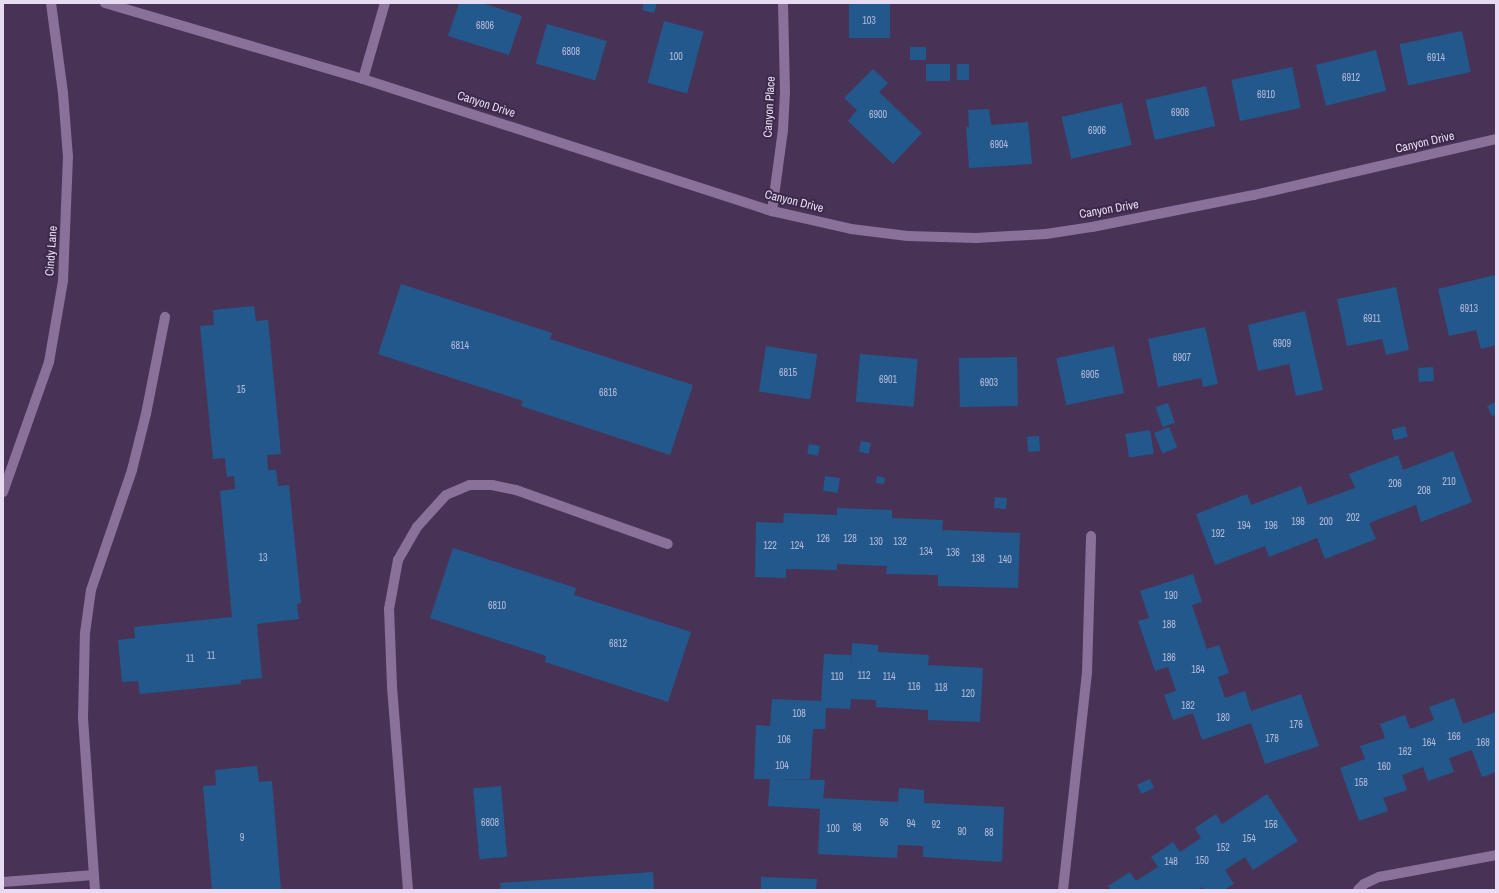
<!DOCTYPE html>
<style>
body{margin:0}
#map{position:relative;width:1499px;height:893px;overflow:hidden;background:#483356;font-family:"Archivo Narrow",sans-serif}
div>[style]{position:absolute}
.building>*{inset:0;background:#23588c;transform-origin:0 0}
.minor>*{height:10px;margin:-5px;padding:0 5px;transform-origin:5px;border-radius:5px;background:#897199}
span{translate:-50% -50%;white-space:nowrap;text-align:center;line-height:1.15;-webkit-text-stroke:4px #3d294b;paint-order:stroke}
.number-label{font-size:10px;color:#b6bad8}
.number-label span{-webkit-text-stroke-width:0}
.street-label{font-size:12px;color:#e7dbf1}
.frame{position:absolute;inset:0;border:4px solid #e7dbf1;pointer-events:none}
</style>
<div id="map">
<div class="building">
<div style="clip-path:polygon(459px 3px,482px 3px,522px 16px,509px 55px,448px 36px)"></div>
<div style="clip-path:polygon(644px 3px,657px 3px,654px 13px,642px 10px)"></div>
<div style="left:849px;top:3px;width:41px;height:35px"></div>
<div style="left:664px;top:21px;width:41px;height:64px;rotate:15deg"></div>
<div style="left:547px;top:24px;width:62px;height:41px;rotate:16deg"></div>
<div style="left:1462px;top:31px;width:42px;height:64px;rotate:78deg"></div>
<div style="left:910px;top:47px;width:16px;height:13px"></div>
<div style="left:1376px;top:50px;width:42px;height:62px;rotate:76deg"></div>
<div style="left:926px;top:64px;width:24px;height:17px"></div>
<div style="left:957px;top:64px;width:12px;height:16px"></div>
<div style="left:1292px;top:67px;width:42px;height:62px;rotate:78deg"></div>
<div style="clip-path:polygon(873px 69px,888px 83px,879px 92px,922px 133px,893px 164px,848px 121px,857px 110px,844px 98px)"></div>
<div style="left:1206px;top:86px;width:41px;height:62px;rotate:77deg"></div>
<div style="left:1122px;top:103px;width:43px;height:62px;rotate:77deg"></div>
<div style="clip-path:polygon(989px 109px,991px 125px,1028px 122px,1032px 164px,969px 168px,966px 127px,969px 127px,968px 110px)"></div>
<div style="clip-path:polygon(1495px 275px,1496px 345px,1481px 349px,1476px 330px,1449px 336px,1438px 289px)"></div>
<div style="clip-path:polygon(401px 284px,552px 333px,550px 339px,693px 385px,670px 455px,521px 406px,523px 401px,378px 354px)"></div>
<div style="clip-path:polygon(1396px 287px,1409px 350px,1386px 355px,1382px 339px,1347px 346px,1337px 299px)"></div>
<div style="clip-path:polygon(254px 306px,256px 321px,268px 320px,281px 454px,267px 455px,268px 470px,276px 470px,278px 486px,289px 485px,301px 603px,297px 604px,299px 619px,257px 624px,262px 678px,241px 680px,241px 684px,140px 694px,138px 681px,122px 682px,118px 640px,135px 638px,134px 627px,232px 617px,220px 491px,235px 489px,234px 476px,227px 477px,225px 458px,213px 459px,200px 326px,214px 325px,213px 310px)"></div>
<div style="clip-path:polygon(1305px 311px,1323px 390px,1296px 396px,1289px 364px,1258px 371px,1248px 325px)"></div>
<div style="clip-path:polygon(1205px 327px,1218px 384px,1203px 387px,1201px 378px,1158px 387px,1148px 339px)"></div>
<div style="left:766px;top:346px;width:52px;height:46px;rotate:9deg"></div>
<div style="left:1114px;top:346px;width:48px;height:59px;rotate:78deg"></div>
<div style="left:860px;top:354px;width:58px;height:48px;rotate:5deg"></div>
<div style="left:1017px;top:357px;width:49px;height:58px;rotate:89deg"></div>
<div style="left:1433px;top:367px;width:14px;height:15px;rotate:86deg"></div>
<div style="clip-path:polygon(1496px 402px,1496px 414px,1492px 416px,1487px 406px)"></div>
<div style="left:1168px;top:403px;width:21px;height:13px;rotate:71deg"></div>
<div style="left:1405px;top:426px;width:11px;height:14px;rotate:75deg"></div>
<div style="left:1169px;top:427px;width:22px;height:16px;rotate:68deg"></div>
<div style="left:1150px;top:430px;width:24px;height:25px;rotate:81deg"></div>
<div style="left:1039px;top:436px;width:15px;height:12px;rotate:86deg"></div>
<div style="left:861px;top:441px;width:10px;height:11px;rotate:11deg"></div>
<div style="left:809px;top:444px;width:11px;height:10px;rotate:10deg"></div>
<div style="clip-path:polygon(1453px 451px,1472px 502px,1421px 522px,1416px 505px,1369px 523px,1376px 539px,1325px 559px,1317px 538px,1269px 557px,1265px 546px,1215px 565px,1196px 514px,1247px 494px,1251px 505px,1301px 486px,1308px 505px,1355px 488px,1349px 474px,1398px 455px,1403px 470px)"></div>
<div style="left:825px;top:476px;width:15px;height:15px;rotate:8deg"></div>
<div style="clip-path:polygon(877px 476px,885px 478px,884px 484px,876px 483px)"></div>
<div style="left:995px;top:497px;width:12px;height:11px;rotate:5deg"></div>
<div style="clip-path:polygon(837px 508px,892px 510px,892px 518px,943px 520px,942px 530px,1020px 533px,1018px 588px,938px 586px,938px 575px,886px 574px,887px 566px,837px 564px,837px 570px,786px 569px,786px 578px,755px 577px,756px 522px,783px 523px,784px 513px,837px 515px)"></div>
<div style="clip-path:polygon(453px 548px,576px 588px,574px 595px,691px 632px,668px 702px,545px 662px,546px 656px,430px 618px)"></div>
<div style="clip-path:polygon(1193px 574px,1202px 602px,1192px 605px,1207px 649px,1219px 645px,1229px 673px,1218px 677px,1225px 698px,1245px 691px,1251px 711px,1301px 694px,1319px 746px,1265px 764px,1251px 723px,1202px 740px,1193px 713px,1173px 720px,1164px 695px,1176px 691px,1168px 667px,1155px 671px,1138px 621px,1149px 618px,1140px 591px)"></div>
<div style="clip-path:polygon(852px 643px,878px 645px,878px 652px,929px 655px,928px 665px,983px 668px,980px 722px,928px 720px,928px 710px,876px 707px,876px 700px,851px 699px,850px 709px,826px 708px,825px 729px,813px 729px,810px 779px,773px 779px,825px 780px,823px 798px,898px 802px,899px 788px,924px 790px,924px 803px,1004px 807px,1002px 862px,923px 857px,923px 846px,898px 845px,897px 858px,818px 854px,820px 809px,768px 806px,770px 779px,754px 779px,756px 725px,770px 726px,772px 699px,821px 701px,824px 654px,851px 655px,851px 666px)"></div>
<div style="clip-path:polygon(1454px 698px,1463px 724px,1496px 712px,1496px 772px,1482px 777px,1472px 750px,1449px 758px,1454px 772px,1428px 781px,1423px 767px,1402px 775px,1407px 790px,1383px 798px,1388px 811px,1359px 821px,1340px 768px,1365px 759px,1360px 746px,1385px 738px,1380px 724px,1405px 715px,1410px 729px,1434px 720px,1429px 707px)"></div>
<div style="clip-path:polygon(257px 766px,259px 782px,272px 781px,281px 890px,212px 890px,203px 786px,216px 785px,215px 770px)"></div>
<div style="left:1150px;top:779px;width:10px;height:14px;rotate:66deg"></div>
<div style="left:501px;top:786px;width:71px;height:28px;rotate:85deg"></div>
<div style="clip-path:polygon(1267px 794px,1298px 841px,1253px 870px,1245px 857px,1225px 870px,1234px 884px,1224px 890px,1204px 890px,1202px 887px,1198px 890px,1111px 890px,1108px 886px,1130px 872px,1136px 881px,1158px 867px,1151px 857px,1173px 842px,1180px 852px,1201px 838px,1195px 828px,1216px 814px,1222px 824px)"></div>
<div style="clip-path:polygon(653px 872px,654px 890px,501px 890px,500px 883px)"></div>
<div style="clip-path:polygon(761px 877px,817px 879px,816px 890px,761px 890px)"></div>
</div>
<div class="minor">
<div style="left:105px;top:3px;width:269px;rotate:16.4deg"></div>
<div style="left:363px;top:79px;width:430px;rotate:17.9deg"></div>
<div style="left:772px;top:211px;width:81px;rotate:12.8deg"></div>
<div style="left:851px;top:229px;width:57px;rotate:7deg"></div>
<div style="left:908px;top:236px;width:68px;rotate:1.7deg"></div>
<div style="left:976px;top:238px;width:70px;rotate:-3.3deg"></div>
<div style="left:1046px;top:234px;width:47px;rotate:-8.7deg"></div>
<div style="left:1092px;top:227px;width:165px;rotate:-11.2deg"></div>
<div style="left:1254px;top:195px;width:248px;rotate:-13deg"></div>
<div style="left:363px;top:79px;width:79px;rotate:-73.9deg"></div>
<div style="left:772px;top:211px;width:82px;rotate:-82.3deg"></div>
<div style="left:783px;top:130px;width:38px;rotate:-87deg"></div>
<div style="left:785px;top:92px;width:89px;rotate:-91.3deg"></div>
<div style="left:3px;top:492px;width:138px;rotate:-70.5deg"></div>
<div style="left:49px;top:362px;width:82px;rotate:-80.2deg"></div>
<div style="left:63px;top:281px;width:124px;rotate:-87.7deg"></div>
<div style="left:68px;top:157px;width:64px;rotate:-94.5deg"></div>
<div style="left:63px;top:93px;width:91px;rotate:-97.6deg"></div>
<div style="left:3px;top:882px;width:91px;rotate:-4.4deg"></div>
<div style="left:95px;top:890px;width:172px;rotate:-94deg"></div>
<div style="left:83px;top:718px;width:85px;rotate:-88.7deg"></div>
<div style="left:85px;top:633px;width:43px;rotate:-82.1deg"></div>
<div style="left:91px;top:590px;width:127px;rotate:-71.1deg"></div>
<div style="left:132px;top:470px;width:58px;rotate:-76deg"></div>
<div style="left:146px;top:414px;width:99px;rotate:-78.9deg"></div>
<div style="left:408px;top:890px;width:205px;rotate:-94.5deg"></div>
<div style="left:392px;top:686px;width:77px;rotate:-92.2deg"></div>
<div style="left:389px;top:609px;width:50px;rotate:-79.6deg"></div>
<div style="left:398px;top:560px;width:38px;rotate:-60deg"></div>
<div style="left:417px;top:527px;width:43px;rotate:-47.8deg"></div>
<div style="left:446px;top:495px;width:26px;rotate:-23deg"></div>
<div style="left:470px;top:485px;width:22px"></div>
<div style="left:492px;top:485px;width:25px;rotate:12deg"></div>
<div style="left:516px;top:490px;width:161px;rotate:19.6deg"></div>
<div style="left:1063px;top:890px;width:218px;rotate:-83.7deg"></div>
<div style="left:1087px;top:673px;width:137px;rotate:-88.3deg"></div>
<div style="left:1358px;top:890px;width:8px;rotate:-45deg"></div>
<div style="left:1364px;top:884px;width:17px;rotate:-25deg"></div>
<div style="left:1379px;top:877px;width:119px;rotate:-10.6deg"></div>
</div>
<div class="number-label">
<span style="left:869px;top:21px">103</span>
<span style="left:485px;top:26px">6806</span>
<span style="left:571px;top:52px">6808</span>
<span style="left:676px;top:57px">100</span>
<span style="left:1436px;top:58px">6914</span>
<span style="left:1351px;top:78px">6912</span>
<span style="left:1266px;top:95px">6910</span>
<span style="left:1180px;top:113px">6908</span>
<span style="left:878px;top:115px">6900</span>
<span style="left:1097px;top:131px">6906</span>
<span style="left:999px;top:145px">6904</span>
<span style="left:1469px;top:309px">6913</span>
<span style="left:1372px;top:319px">6911</span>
<span style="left:1282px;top:344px">6909</span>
<span style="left:460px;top:346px">6814</span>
<span style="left:1182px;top:358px">6907</span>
<span style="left:788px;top:373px">6815</span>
<span style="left:1090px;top:375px">6905</span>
<span style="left:888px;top:380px">6901</span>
<span style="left:989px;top:383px">6903</span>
<span style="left:241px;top:390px">15</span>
<span style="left:608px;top:393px">6816</span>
<span style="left:1449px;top:482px">210</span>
<span style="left:1395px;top:484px">206</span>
<span style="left:1424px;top:491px">208</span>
<span style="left:1353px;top:518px">202</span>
<span style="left:1298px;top:522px">198</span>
<span style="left:1326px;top:522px">200</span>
<span style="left:1244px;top:526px">194</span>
<span style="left:1271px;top:526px">196</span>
<span style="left:1218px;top:534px">192</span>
<span style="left:823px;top:539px">126</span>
<span style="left:850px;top:539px">128</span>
<span style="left:876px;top:542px">130</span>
<span style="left:900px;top:542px">132</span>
<span style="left:770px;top:546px">122</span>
<span style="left:797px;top:546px">124</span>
<span style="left:926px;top:552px">134</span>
<span style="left:953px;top:553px">136</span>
<span style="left:263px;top:558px">13</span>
<span style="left:978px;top:559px">138</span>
<span style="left:1005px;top:560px">140</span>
<span style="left:1171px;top:596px">190</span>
<span style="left:497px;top:606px">6810</span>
<span style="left:1169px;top:625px">188</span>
<span style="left:618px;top:644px">6812</span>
<span style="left:211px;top:656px">11</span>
<span style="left:1169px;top:658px">186</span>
<span style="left:190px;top:659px">11</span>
<span style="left:1198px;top:670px">184</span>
<span style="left:864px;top:676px">112</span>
<span style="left:837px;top:677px">110</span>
<span style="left:889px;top:677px">114</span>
<span style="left:914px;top:687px">116</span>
<span style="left:941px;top:688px">118</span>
<span style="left:968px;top:694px">120</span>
<span style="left:1188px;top:706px">182</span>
<span style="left:799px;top:714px">108</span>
<span style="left:1223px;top:718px">180</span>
<span style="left:1296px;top:725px">176</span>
<span style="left:1454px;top:737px">166</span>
<span style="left:1272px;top:739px">178</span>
<span style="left:784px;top:740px">106</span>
<span style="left:1429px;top:743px">164</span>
<span style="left:1483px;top:743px">168</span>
<span style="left:1405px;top:752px">162</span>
<span style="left:782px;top:766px">104</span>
<span style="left:1384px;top:767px">160</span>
<span style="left:1361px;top:783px">158</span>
<span style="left:490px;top:823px">6808</span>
<span style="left:884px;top:823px">96</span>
<span style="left:911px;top:824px">94</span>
<span style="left:936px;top:825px">92</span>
<span style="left:1271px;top:825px">156</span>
<span style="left:857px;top:828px">98</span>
<span style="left:833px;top:829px">100</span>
<span style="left:962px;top:832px">90</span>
<span style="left:989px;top:833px">88</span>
<span style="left:242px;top:838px">9</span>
<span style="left:1249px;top:839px">154</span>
<span style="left:1223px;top:848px">152</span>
<span style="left:1202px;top:861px">150</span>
<span style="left:1171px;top:862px">148</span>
</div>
<div class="street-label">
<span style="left:486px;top:105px;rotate:18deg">Canyon Drive</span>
<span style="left:770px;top:107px;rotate:-87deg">Canyon Place</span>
<span style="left:1425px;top:143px;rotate:-13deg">Canyon Drive</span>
<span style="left:794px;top:202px;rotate:14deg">Canyon Drive</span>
<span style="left:1109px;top:210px;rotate:-10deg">Canyon Drive</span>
<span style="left:52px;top:251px;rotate:-86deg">Cindy Lane</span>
</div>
<div class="frame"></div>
</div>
